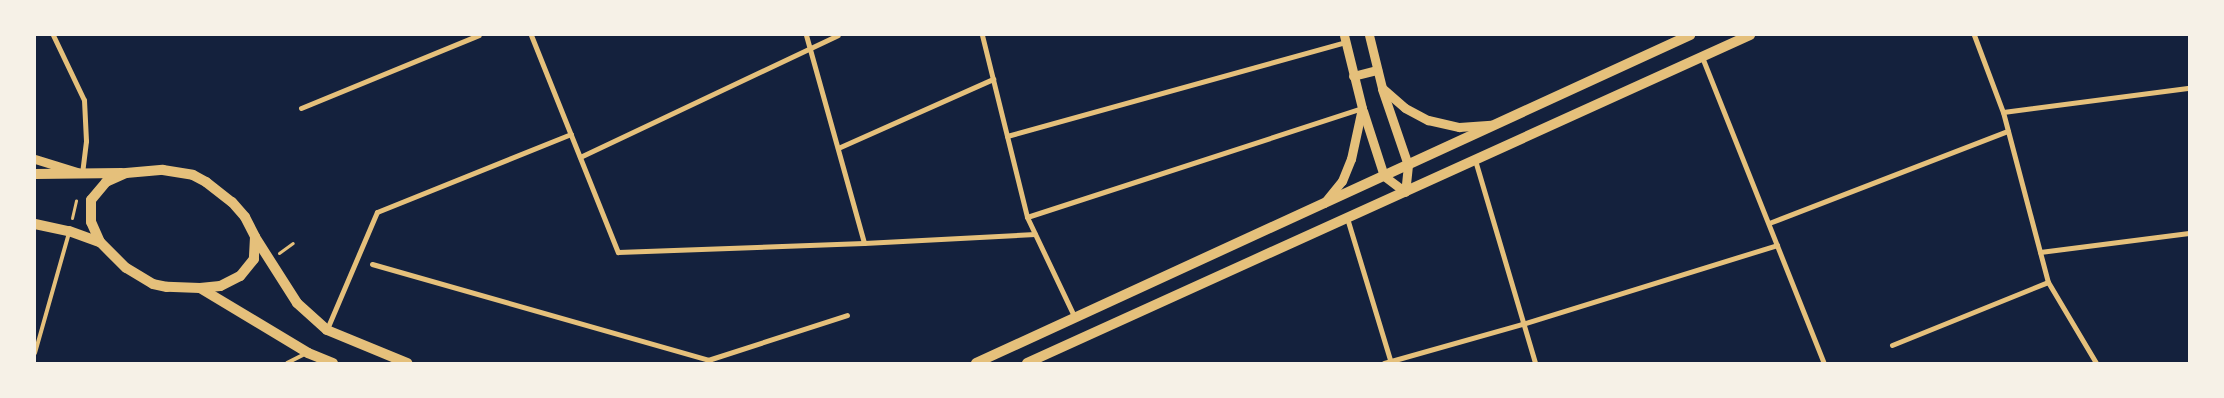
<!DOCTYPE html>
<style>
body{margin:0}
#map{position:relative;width:2224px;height:398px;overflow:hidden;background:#14213d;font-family:Commissioner,sans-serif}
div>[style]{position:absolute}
.path>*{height:3px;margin:-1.5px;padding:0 1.5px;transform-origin:1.5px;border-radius:1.5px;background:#e5c07b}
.service>*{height:4px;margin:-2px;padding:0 2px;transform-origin:2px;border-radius:2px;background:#e5c07b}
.minor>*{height:5px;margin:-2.5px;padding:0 2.5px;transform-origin:2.5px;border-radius:2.5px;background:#e5c07b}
.tertiary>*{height:9px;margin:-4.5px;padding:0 4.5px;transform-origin:4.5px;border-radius:4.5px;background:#e5c07b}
.secondary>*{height:10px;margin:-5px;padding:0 5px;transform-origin:5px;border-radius:5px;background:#e5c07b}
span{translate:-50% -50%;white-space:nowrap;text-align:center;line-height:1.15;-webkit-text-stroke:4px #f6f1e7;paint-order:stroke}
.frame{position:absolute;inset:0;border:36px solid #f6f1e7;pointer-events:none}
</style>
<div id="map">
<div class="path">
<div style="left:72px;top:218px;width:18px;rotate:-77deg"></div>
<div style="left:279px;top:253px;width:17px;rotate:-36deg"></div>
</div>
<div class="service">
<div style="left:35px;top:353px;width:125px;rotate:-74.2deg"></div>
<div style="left:287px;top:363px;width:20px;rotate:-27deg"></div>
</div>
<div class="minor">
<div style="left:53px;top:35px;width:72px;rotate:64.5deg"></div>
<div style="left:84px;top:100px;width:41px;rotate:87.2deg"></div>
<div style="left:86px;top:141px;width:32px;rotate:97deg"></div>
<div style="left:531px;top:35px;width:234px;rotate:68.2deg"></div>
<div style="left:618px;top:252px;width:246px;rotate:-2.1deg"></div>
<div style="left:864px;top:243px;width:171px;rotate:-3deg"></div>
<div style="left:806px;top:35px;width:216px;rotate:74.4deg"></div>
<div style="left:982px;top:35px;width:187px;rotate:76.1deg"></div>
<div style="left:1027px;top:217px;width:112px;rotate:64.6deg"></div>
<div style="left:1974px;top:35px;width:82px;rotate:69.4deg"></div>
<div style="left:2003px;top:112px;width:176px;rotate:75.2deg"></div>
<div style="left:2048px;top:282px;width:94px;rotate:59.3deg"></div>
<div style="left:1702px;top:57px;width:329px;rotate:68.3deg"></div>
<div style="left:301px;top:108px;width:192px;rotate:-22.3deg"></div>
<div style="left:2003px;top:112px;width:188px;rotate:-7.4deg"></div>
<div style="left:1007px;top:136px;width:351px;rotate:-15.5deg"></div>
<div style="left:838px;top:148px;width:170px;rotate:-24deg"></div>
<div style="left:580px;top:157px;width:285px;rotate:-25.3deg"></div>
<div style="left:1475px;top:160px;width:212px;rotate:73.5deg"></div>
<div style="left:1027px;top:217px;width:352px;rotate:-18deg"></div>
<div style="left:1347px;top:218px;width:152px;rotate:73.1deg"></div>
<div style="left:1769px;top:223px;width:256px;rotate:-21.1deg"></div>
<div style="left:2040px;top:252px;width:150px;rotate:-7.3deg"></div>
<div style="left:372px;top:264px;width:349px;rotate:15.9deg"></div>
<div style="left:708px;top:360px;width:3px;rotate:72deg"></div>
<div style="left:327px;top:329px;width:127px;rotate:-66.9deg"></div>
<div style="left:377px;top:212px;width:209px;rotate:-21.9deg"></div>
<div style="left:1892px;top:345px;width:168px;rotate:-22deg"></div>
<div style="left:708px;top:360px;width:146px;rotate:-17.9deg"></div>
<div style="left:1384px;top:363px;width:143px;rotate:-15.8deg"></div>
<div style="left:1522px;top:324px;width:267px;rotate:-17.2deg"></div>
</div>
<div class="tertiary">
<div style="left:1369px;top:35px;width:55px;rotate:76.2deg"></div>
<div style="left:1382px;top:88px;width:30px;rotate:41deg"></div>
<div style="left:1405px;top:108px;width:26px;rotate:28deg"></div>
<div style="left:1428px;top:120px;width:32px;rotate:13deg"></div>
<div style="left:1459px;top:127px;width:32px;rotate:-4deg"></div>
<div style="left:1353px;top:76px;width:25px;rotate:-14deg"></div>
<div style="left:1382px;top:89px;width:80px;rotate:71.1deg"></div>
<div style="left:1408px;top:165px;width:27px;rotate:96deg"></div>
<div style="left:1363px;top:111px;width:68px;rotate:72.1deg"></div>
<div style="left:1384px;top:176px;width:26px;rotate:37deg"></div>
<div style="left:35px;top:159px;width:44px;rotate:17.2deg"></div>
<div style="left:1324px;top:203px;width:28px;rotate:-51deg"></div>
<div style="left:1342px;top:181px;width:24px;rotate:-68deg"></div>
<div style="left:1351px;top:159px;width:52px;rotate:-77.8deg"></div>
<div style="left:1362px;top:108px;width:75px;rotate:-103.9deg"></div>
</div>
<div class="secondary">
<div style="left:163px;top:170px;width:30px;rotate:9deg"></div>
<div style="left:193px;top:175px;width:15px;rotate:28deg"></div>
<div style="left:206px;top:182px;width:33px;rotate:38deg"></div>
<div style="left:232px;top:202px;width:20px;rotate:49deg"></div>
<div style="left:245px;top:217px;width:22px;rotate:63deg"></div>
<div style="left:255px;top:237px;width:22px;rotate:93deg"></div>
<div style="left:254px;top:259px;width:22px;rotate:129deg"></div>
<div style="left:240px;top:276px;width:22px;rotate:153deg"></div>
<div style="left:220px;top:286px;width:20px;rotate:174deg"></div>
<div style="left:200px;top:288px;width:33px;rotate:-178deg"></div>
<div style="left:167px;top:287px;width:14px;rotate:-168deg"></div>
<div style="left:153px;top:284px;width:31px;rotate:-149deg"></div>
<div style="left:126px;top:268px;width:37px;rotate:-135deg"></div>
<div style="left:100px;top:242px;width:22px;rotate:-114deg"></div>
<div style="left:91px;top:222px;width:22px;rotate:-90deg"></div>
<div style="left:91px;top:200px;width:23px;rotate:-50deg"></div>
<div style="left:106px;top:182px;width:22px;rotate:-24deg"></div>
<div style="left:126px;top:173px;width:37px;rotate:-5deg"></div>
<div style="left:35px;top:174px;width:87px;rotate:-0.7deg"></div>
<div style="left:35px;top:224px;width:35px;rotate:12deg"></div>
<div style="left:69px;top:231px;width:33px;rotate:20deg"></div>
<div style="left:255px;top:237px;width:78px;rotate:57.5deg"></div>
<div style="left:297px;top:303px;width:40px;rotate:42deg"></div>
<div style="left:327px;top:330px;width:87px;rotate:22.4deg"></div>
<div style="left:200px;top:288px;width:126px;rotate:31deg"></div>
<div style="left:308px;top:353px;width:27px;rotate:22deg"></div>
<div style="left:976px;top:363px;width:786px;rotate:-24.67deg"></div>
<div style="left:1027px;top:363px;width:794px;rotate:-24.4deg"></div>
</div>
<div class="frame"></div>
</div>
